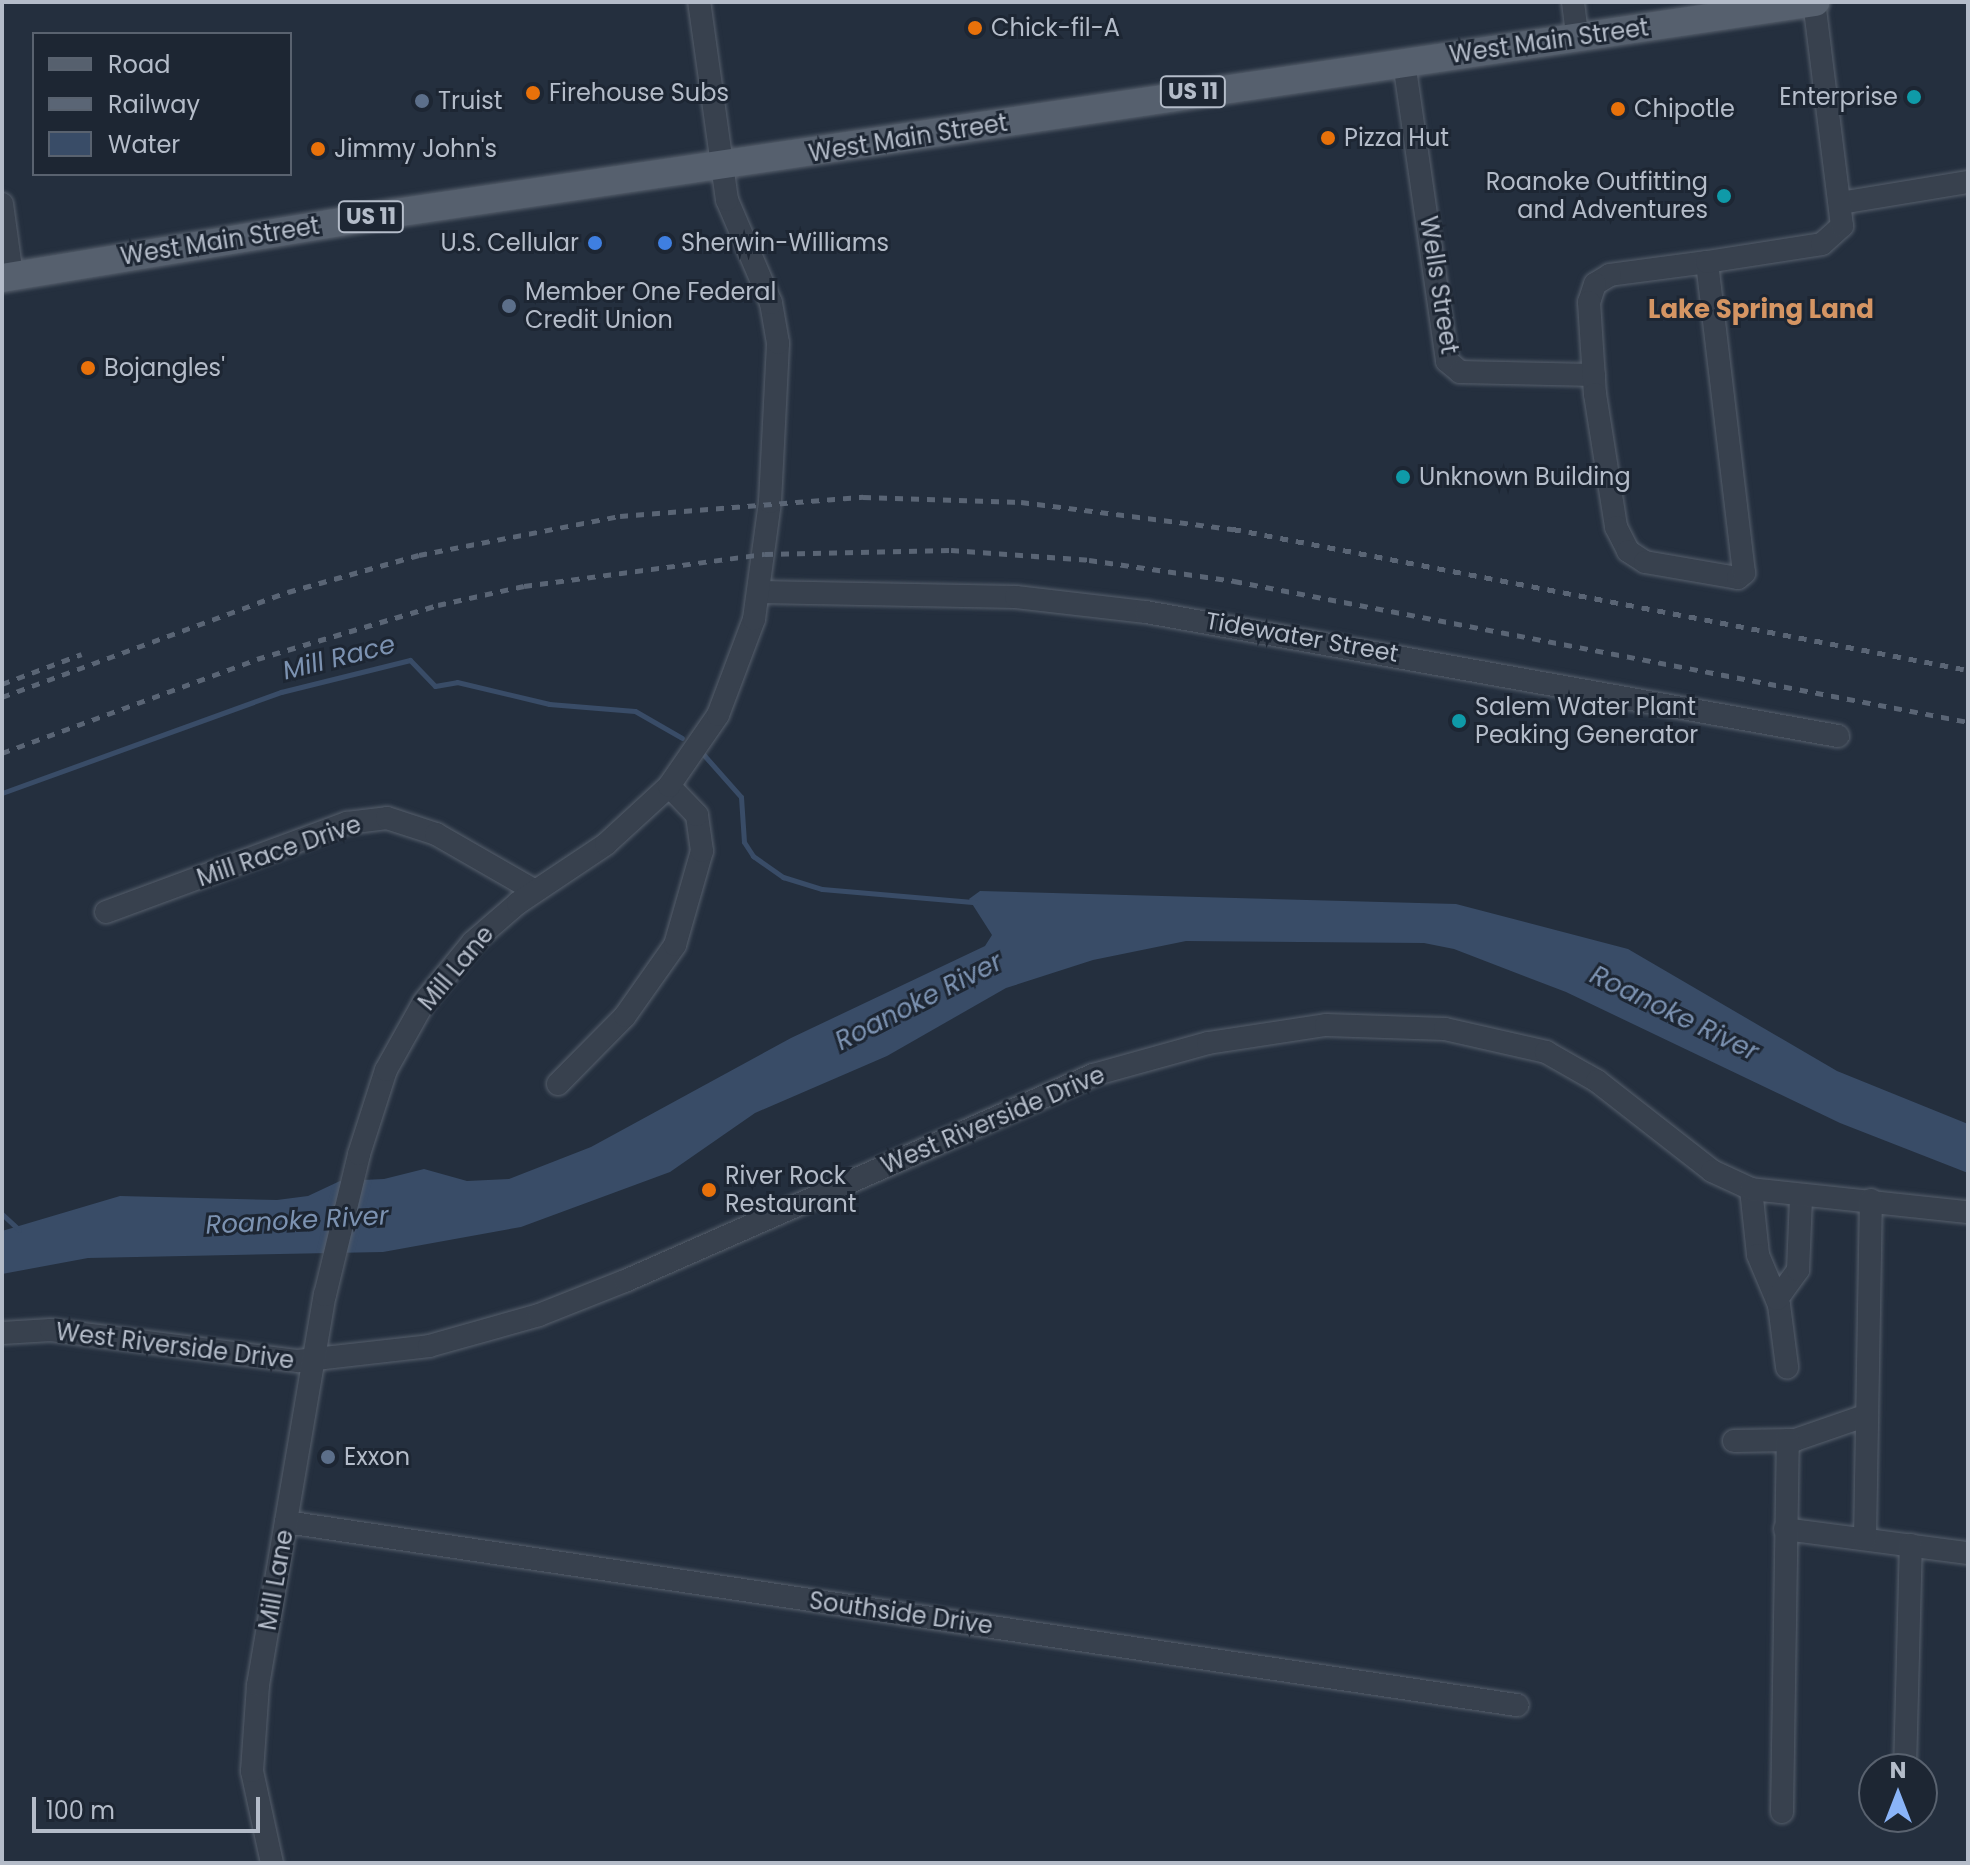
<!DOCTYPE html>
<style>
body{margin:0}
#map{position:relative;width:1970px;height:1865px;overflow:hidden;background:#242f3e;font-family:Poppins,sans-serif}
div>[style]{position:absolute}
.water>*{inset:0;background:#394c67}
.stream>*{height:5px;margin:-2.5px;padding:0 2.5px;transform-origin:2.5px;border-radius:2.5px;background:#394c67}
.roads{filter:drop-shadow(0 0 2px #565f6c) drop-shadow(0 0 2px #565f6c)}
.minor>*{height:22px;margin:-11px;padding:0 11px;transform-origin:11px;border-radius:11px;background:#38414e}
.major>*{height:28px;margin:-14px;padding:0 14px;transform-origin:14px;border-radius:14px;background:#56606e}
.rail>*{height:5px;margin-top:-2.5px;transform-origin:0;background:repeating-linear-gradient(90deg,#5a6575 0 8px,transparent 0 16px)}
.dots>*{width:22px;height:22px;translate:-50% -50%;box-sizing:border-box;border:4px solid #1d2633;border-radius:50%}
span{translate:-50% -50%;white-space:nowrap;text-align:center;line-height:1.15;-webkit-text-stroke:6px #1d2633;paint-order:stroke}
.shield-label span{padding:2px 6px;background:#1d2633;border:2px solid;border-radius:6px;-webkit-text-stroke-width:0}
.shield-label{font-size:22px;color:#b4bcc9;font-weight:700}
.poi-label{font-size:24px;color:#b4bcc9}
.left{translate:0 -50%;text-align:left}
.right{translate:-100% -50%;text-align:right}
.street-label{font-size:24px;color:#b4bcc9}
.neighbourhood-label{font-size:26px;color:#d59563;font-weight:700}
.water-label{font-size:26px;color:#7c92b1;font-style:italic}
.frame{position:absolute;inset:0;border:4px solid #b4bcc9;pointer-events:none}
.legend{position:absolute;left:32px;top:32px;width:260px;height:144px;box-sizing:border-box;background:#1d2633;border:2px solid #59626f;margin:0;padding:10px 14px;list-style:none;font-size:24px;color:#b4bcc9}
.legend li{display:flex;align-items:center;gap:16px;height:40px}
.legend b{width:40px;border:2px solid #59626f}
.north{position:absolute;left:1858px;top:1753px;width:80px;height:80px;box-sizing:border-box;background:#1d2633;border:2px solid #59626f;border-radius:50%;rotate:0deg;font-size:22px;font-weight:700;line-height:32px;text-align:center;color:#b4bcc9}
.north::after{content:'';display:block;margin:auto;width:28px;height:36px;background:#8ab4f8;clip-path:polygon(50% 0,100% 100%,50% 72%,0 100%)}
.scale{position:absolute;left:32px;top:1797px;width:228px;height:36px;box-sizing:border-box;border:4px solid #b4bcc9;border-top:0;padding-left:10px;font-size:24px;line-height:28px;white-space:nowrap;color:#b4bcc9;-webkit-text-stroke:6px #1d2633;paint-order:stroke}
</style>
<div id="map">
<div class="water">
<div style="clip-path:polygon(980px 891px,1456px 904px,1628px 949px,1837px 1071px,1968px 1124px,1968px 1173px,1840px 1123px,1566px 992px,1454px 949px,1424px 943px,1186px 941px,1093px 960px,1006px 988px,887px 1056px,755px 1113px,670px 1172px,521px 1227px,383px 1252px,88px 1258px,2px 1274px,2px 1231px,120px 1196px,277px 1200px,308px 1196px,340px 1181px,384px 1179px,424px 1169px,467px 1181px,509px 1179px,591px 1147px,791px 1038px,985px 946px,992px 935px,969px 899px)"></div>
</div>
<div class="stream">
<div style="left:703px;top:754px;width:57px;rotate:48.5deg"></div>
<div style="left:741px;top:797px;width:45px;rotate:86.2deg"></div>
<div style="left:744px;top:842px;width:17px;rotate:57deg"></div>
<div style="left:753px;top:856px;width:37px;rotate:35deg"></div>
<div style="left:783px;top:877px;width:41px;rotate:17.1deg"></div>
<div style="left:822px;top:889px;width:154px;rotate:4.9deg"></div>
<div style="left:2px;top:793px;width:297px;rotate:-19.9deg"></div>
<div style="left:281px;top:692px;width:133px;rotate:-13.9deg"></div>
<div style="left:410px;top:660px;width:36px;rotate:46deg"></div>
<div style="left:435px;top:686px;width:22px;rotate:-10deg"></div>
<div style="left:457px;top:682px;width:95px;rotate:13.4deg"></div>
<div style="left:549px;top:704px;width:86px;rotate:4.7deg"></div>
<div style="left:635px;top:711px;width:54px;rotate:29.9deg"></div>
<div style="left:2px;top:1214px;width:23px;rotate:43deg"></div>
</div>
<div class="roads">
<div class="minor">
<div style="left:1573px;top:2px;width:35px;rotate:83deg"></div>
<div style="left:1404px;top:62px;width:302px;rotate:81.8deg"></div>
<div style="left:1447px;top:361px;width:17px;rotate:40deg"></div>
<div style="left:1460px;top:372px;width:134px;rotate:1.3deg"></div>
<div style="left:1840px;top:203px;width:130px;rotate:-9.3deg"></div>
<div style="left:2px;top:204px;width:73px;rotate:82.1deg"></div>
<div style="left:1707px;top:262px;width:98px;rotate:172.4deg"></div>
<div style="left:1610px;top:275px;width:17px;rotate:149deg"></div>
<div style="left:1595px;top:284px;width:19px;rotate:108deg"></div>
<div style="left:1589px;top:302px;width:92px;rotate:86.3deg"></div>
<div style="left:1595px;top:394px;width:135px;rotate:81deg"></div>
<div style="left:1616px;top:527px;width:27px;rotate:63deg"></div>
<div style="left:1628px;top:551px;width:20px;rotate:33deg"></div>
<div style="left:1645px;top:562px;width:94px;rotate:9.8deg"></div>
<div style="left:1738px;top:578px;width:8px;rotate:-40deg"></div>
<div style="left:1744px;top:573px;width:313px;rotate:-96.8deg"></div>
<div style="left:1707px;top:262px;width:116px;rotate:-8.9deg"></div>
<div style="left:1822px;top:244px;width:27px;rotate:-42deg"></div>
<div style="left:1842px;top:226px;width:226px;rotate:-97.1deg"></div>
<div style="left:760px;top:592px;width:256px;rotate:1.1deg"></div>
<div style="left:1016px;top:597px;width:131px;rotate:6.6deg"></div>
<div style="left:1146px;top:612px;width:703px;rotate:10.16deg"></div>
<div style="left:106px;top:912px;width:257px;rotate:-20.3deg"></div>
<div style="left:347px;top:823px;width:40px;rotate:-7.1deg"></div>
<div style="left:387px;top:818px;width:52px;rotate:18.1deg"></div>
<div style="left:436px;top:834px;width:114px;rotate:29.9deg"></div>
<div style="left:558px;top:1084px;width:95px;rotate:-45.4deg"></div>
<div style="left:625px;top:1016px;width:87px;rotate:-54.8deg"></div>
<div style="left:675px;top:945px;width:98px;rotate:-74deg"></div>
<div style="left:702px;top:851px;width:36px;rotate:-98deg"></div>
<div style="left:697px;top:815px;width:40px;rotate:-134deg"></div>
<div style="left:1751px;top:1189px;width:66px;rotate:83.9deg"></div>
<div style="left:1758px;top:1255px;width:54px;rotate:67.2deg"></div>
<div style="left:1779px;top:1305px;width:63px;rotate:82.6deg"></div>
<div style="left:1777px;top:1299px;width:36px;rotate:-54deg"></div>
<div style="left:1798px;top:1270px;width:72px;rotate:-87.6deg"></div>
<div style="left:2px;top:1333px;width:49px;rotate:-3.5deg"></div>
<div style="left:51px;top:1330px;width:249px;rotate:7.2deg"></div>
<div style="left:298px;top:1361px;width:132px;rotate:-6.5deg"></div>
<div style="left:429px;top:1346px;width:114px;rotate:-15.7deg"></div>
<div style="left:539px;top:1315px;width:92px;rotate:-21.6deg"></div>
<div style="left:625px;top:1281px;width:511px;rotate:-23.76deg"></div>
<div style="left:1093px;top:1075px;width:119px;rotate:-15.5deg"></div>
<div style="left:1208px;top:1043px;width:119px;rotate:-8.7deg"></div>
<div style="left:1326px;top:1025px;width:119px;rotate:1.9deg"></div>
<div style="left:1445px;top:1029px;width:104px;rotate:12.8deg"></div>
<div style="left:1546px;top:1052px;width:59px;rotate:29.6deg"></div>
<div style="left:1597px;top:1081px;width:146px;rotate:38deg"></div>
<div style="left:1712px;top:1171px;width:43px;rotate:24.8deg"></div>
<div style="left:1751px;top:1189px;width:218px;rotate:6.1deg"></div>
<div style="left:1734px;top:1441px;width:61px;rotate:-0.9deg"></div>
<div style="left:1795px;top:1440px;width:76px;rotate:-19.1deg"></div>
<div style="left:286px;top:1522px;width:1245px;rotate:8.46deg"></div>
<div style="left:1785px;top:1529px;width:185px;rotate:7.5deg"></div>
<div style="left:1865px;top:1539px;width:339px;rotate:-89deg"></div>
<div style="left:1905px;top:1769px;width:224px;rotate:-88.5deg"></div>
<div style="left:1782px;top:1812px;width:372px;rotate:-89.1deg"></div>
<div style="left:272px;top:1863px;width:94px;rotate:-102.3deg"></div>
<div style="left:252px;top:1771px;width:86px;rotate:-86deg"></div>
<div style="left:258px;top:1685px;width:396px;rotate:-80.3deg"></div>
<div style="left:325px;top:1295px;width:145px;rotate:-76.4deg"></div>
<div style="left:359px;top:1154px;width:88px;rotate:-72.2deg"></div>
<div style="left:386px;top:1070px;width:78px;rotate:-60.8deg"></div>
<div style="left:424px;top:1002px;width:77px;rotate:-50.8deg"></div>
<div style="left:473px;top:942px;width:60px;rotate:-40.9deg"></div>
<div style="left:518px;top:903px;width:106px;rotate:-33.8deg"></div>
<div style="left:606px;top:844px;width:86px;rotate:-42.6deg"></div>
<div style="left:669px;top:786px;width:86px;rotate:-55.4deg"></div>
<div style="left:718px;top:715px;width:103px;rotate:-69.4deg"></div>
<div style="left:754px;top:619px;width:118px;rotate:-82.2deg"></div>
<div style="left:770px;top:502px;width:159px;rotate:-87.1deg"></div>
<div style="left:778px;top:343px;width:41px;rotate:-99.9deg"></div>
<div style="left:771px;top:303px;width:112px;rotate:-113.1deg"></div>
<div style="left:727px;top:200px;width:200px;rotate:-98deg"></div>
</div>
<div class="major">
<div style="left:2px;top:278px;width:398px;rotate:-9.4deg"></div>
<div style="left:395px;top:213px;width:1436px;rotate:-8.45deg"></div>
</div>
</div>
<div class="rail">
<div style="left:2px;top:684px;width:85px;rotate:-20.6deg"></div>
<div style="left:2px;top:697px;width:305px;rotate:-20.2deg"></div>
<div style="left:288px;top:592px;width:136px;rotate:-15.8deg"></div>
<div style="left:419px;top:555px;width:205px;rotate:-11deg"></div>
<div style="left:620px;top:516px;width:244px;rotate:-4.5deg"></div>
<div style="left:863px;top:497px;width:158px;rotate:1.8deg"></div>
<div style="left:1021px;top:502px;width:214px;rotate:7.3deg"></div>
<div style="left:1233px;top:529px;width:748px;rotate:10.86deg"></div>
<div style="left:2px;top:753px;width:272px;rotate:-20.2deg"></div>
<div style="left:257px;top:659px;width:189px;rotate:-16.6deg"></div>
<div style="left:438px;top:605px;width:88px;rotate:-12.5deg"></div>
<div style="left:524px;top:586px;width:243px;rotate:-7.6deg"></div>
<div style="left:765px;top:554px;width:186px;rotate:-1.2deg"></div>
<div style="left:951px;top:550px;width:138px;rotate:4.1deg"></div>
<div style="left:1089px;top:560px;width:147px;rotate:8.2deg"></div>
<div style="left:1234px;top:581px;width:747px;rotate:10.87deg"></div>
</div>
<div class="dots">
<div style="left:975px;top:28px;background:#e8710a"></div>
<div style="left:533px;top:93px;background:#e8710a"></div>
<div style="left:1914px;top:97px;background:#0f9aa8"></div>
<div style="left:422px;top:101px;background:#5c6f8a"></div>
<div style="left:1618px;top:109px;background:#e8710a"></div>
<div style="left:1328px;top:138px;background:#e8710a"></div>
<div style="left:318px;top:149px;background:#e8710a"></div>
<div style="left:1724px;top:196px;background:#0f9aa8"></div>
<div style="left:595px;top:243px;background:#3f7fe0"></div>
<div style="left:665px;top:243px;background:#3f7fe0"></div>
<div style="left:509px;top:306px;background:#5c6f8a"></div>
<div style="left:88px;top:368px;background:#e8710a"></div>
<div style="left:1403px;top:477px;background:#0f9aa8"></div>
<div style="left:1459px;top:721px;background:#0f9aa8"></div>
<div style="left:709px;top:1190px;background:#e8710a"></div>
<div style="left:328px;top:1457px;background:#5c6f8a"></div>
</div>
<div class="shield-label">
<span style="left:1193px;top:92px">US 11</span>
<span style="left:371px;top:217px">US 11</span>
</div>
<div class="poi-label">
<span class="left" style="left:991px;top:28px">Chick-fil-A</span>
<span class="left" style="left:549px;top:93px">Firehouse Subs</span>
<span class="right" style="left:1898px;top:97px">Enterprise</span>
<span class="left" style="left:438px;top:101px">Truist</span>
<span class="left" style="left:1634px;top:109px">Chipotle</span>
<span class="left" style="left:1344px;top:138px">Pizza Hut</span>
<span class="left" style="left:334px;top:149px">Jimmy John's</span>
<span class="right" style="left:1708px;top:196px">Roanoke Outfitting<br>and Adventures</span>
<span class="right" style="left:579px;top:243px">U.S. Cellular</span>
<span class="left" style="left:681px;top:243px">Sherwin-Williams</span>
<span class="left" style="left:525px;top:306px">Member One Federal<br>Credit Union</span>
<span class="left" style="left:104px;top:368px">Bojangles'</span>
<span class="left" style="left:1419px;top:477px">Unknown Building</span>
<span class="left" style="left:1475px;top:721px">Salem Water Plant<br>Peaking Generator</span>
<span class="left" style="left:725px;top:1190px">River Rock<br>Restaurant</span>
<span class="left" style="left:344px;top:1457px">Exxon</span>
</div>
<div class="street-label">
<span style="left:1549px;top:41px;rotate:-8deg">West Main Street</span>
<span style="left:908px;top:138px;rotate:-9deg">West Main Street</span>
<span style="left:220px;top:241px;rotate:-9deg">West Main Street</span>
<span style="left:1439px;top:285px;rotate:81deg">Wells Street</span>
<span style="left:1302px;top:637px;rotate:10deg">Tidewater Street</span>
<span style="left:279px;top:851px;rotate:-19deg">Mill Race Drive</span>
<span style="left:456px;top:968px;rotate:-50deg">Mill Lane</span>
<span style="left:993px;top:1120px;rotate:-23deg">West Riverside Drive</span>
<span style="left:175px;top:1346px;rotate:7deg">West Riverside Drive</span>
<span style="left:276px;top:1580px;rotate:-80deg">Mill Lane</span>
<span style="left:901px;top:1613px;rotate:8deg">Southside Drive</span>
</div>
<div class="neighbourhood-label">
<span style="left:1761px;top:310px">Lake Spring Land</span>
</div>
<div class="water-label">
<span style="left:339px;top:658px;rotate:-14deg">Mill Race</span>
<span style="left:919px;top:1002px;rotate:-27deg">Roanoke River</span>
<span style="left:1674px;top:1014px;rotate:26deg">Roanoke River</span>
<span style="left:297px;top:1221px;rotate:-3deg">Roanoke River</span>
</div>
<div class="frame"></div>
<ul class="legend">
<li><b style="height:10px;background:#56606e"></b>Road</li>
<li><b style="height:10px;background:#5a6575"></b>Railway</li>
<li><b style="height:22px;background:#394c67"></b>Water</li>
</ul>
<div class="north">N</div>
<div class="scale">100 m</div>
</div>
